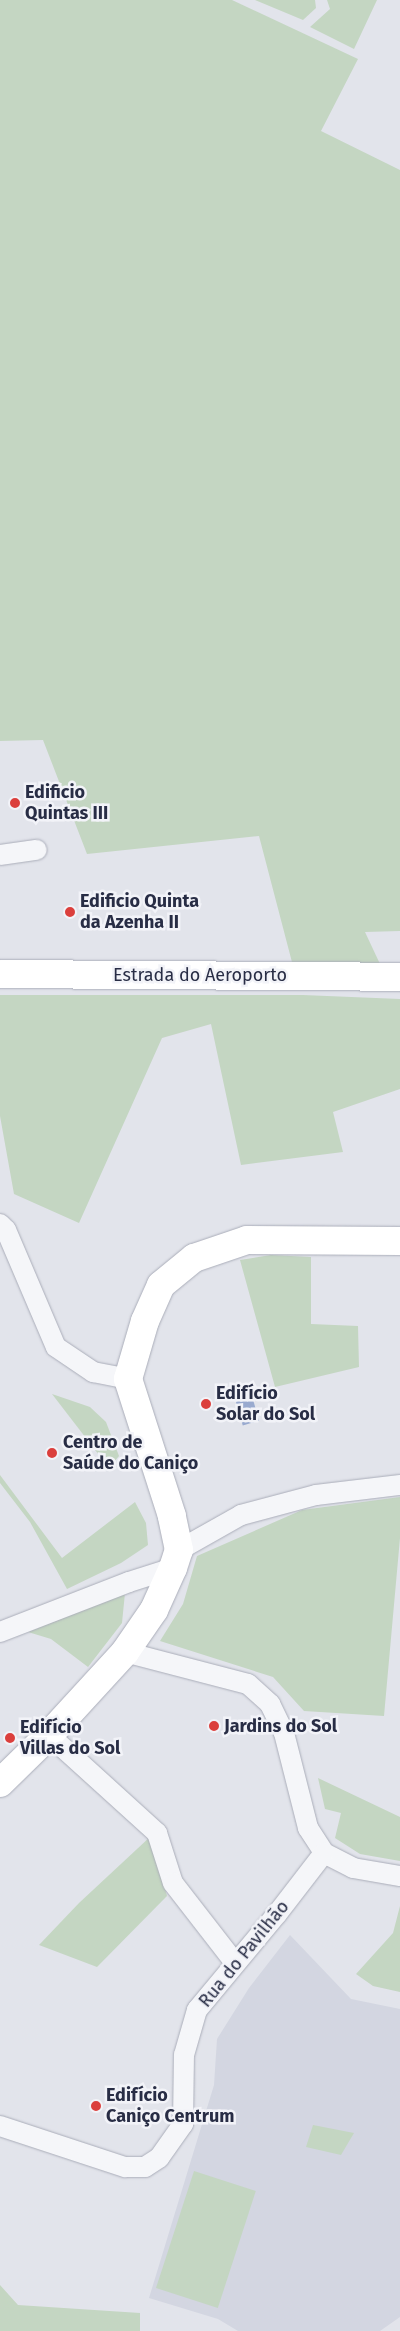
<!DOCTYPE html>
<meta charset="utf-8">
<style>
body{margin:0}
#map{position:relative;width:400px;height:2331px;overflow:hidden;background:#e2e4eb;font-family:"Fira Sans",sans-serif}
div>[style]{position:absolute}
.built>*{inset:0;background:#d3d6e1}
.green>*{inset:0;background:#c4d6c2;transform-origin:0 0}
.water>*{inset:0;background:#99aacf;transform-origin:0 0}
.roads{filter:drop-shadow(0 0 1px #aaadb9) drop-shadow(0 0 1px #aaadb9)}
.street>*{height:20px;margin:-10px;padding:0 10px;transform-origin:10px;border-radius:10px;background:#f5f6f9}
.secondary>*{height:28px;margin:-14px;padding:0 14px;transform-origin:14px;border-radius:14px;background:#fff}
.dots>*{width:14px;height:14px;translate:-50% -50%;box-sizing:border-box;border:2px solid #f2f3f8;border-radius:50%}
span{translate:-50% -50%;white-space:nowrap;text-align:center;line-height:1.15;-webkit-text-stroke:5px #f2f3f8;paint-order:stroke}
.poi-label{font-size:18px;color:#282d45;font-weight:700}
.left{translate:0 -50%;text-align:left}
.street-label{font-size:18px;color:#282d45}
</style>
<div id="map">
<div class="built">
<div style="clip-path:polygon(290px 1935px,351px 1999px,400px 2009px,400px 2317px,380px 2331px,238px 2331px,218px 2319px,149px 2298px,214px 2085px,217px 2039px,249px 1988px)"></div>
</div>
<div class="green">
<div style="clip-path:polygon(0 0,232px 0,358px 59px,321px 131px,400px 170px,400px 931px,365px 932px,380px 964px,293px 966px,259px 836px,87px 854px,43px 740px,0 741px)"></div>
<div style="clip-path:polygon(255px 0,315px 0,316px 8px,303px 20px)"></div>
<div style="clip-path:polygon(327px 0,377px 0,354px 49px,310px 27px,330px 9px)"></div>
<div style="clip-path:polygon(0 995px,303px 995px,400px 999px,400px 1089px,333px 1112px,343px 1152px,241px 1165px,211px 1024px,162px 1038px,79px 1223px,14px 1194px,0 1116px)"></div>
<div style="clip-path:polygon(271px 1255px,311px 1257px,311px 1324px,358px 1326px,359px 1367px,275px 1387px,240px 1260px)"></div>
<div style="clip-path:polygon(52px 1394px,90px 1407px,106px 1422px,119px 1456px,109px 1468px)"></div>
<div style="clip-path:polygon(0 1475px,62px 1558px,135px 1502px,146px 1523px,148px 1545px,121px 1563px,67px 1589px,30px 1522px,0 1483px)"></div>
<div style="clip-path:polygon(400px 1497px,400px 1538px,384px 1716px,304px 1711px,273px 1677px,160px 1641px,183px 1604px,197px 1556px,302px 1510px)"></div>
<div style="clip-path:polygon(125px 1593px,122px 1623px,88px 1667px,51px 1639px,28px 1632px)"></div>
<div style="clip-path:polygon(318px 1778px,400px 1817px,400px 1861px,360px 1854px,335px 1838px,341px 1813px,325px 1809px)"></div>
<div style="clip-path:polygon(151px 1836px,167px 1896px,97px 1967px,39px 1945px,79px 1903px)"></div>
<div style="clip-path:polygon(400px 1906px,400px 1992px,373px 1986px,356px 1974px,393px 1933px)"></div>
<div style="clip-path:polygon(313px 2125px,354px 2133px,341px 2155px,306px 2147px)"></div>
<div style="left:194px;top:2171px;width:65px;height:123px;rotate:18deg"></div>
<div style="clip-path:polygon(0 2285px,18px 2305px,140px 2313px,140px 2331px,0 2331px)"></div>
</div>
<div class="water">
<div style="left:250px;top:1389px;width:33px;height:17px;rotate:74deg"></div>
</div>
<div class="roads">
<div class="street">
<div style="left:0;top:855px;width:37px;rotate:-8deg"></div>
<div style="left:0;top:1224px;width:8px;rotate:45deg"></div>
<div style="left:6px;top:1230px;width:127px;rotate:66.9deg"></div>
<div style="left:56px;top:1347px;width:45px;rotate:34deg"></div>
<div style="left:93px;top:1372px;width:36px;rotate:11deg"></div>
<div style="left:179px;top:1550px;width:71px;rotate:-29.4deg"></div>
<div style="left:241px;top:1515px;width:78px;rotate:-14.9deg"></div>
<div style="left:316px;top:1495px;width:85px;rotate:-6.8deg"></div>
<div style="left:0;top:1632px;width:138px;rotate:-21.2deg"></div>
<div style="left:129px;top:1582px;width:46px;rotate:-17.7deg"></div>
<div style="left:125px;top:1652px;width:127px;rotate:14.6deg"></div>
<div style="left:248px;top:1684px;width:30px;rotate:42deg"></div>
<div style="left:270px;top:1704px;width:32px;rotate:64deg"></div>
<div style="left:284px;top:1733px;width:98px;rotate:75.8deg"></div>
<div style="left:308px;top:1828px;width:30px;rotate:57deg"></div>
<div style="left:324px;top:1853px;width:33px;rotate:27deg"></div>
<div style="left:353px;top:1868px;width:48px;rotate:9.7deg"></div>
<div style="left:49px;top:1735px;width:146px;rotate:42.2deg"></div>
<div style="left:157px;top:1833px;width:52px;rotate:72.3deg"></div>
<div style="left:173px;top:1883px;width:101px;rotate:52.2deg"></div>
<div style="left:0;top:2126px;width:132px;rotate:18.2deg"></div>
<div style="left:125px;top:2167px;width:20px"></div>
<div style="left:145px;top:2167px;width:17px;rotate:-33deg"></div>
<div style="left:159px;top:2158px;width:42px;rotate:-54.8deg"></div>
<div style="left:183px;top:2124px;width:69px;rotate:-89.2deg"></div>
<div style="left:184px;top:2055px;width:47px;rotate:-73.9deg"></div>
<div style="left:197px;top:2010px;width:125px;rotate:-50.2deg"></div>
<div style="left:277px;top:1914px;width:77px;rotate:-52.4deg"></div>
</div>
<div class="secondary">
<div style="left:0;top:974px;width:400px;rotate:0.4deg"></div>
<div style="left:0;top:1783px;width:69px;rotate:-44.4deg"></div>
<div style="left:49px;top:1735px;width:113px;rotate:-47.5deg"></div>
<div style="left:125px;top:1652px;width:51px;rotate:-55.4deg"></div>
<div style="left:154px;top:1610px;width:46px;rotate:-65.7deg"></div>
<div style="left:173px;top:1568px;width:19px;rotate:-72deg"></div>
<div style="left:179px;top:1550px;width:35px;rotate:-102deg"></div>
<div style="left:172px;top:1516px;width:144px;rotate:-107.8deg"></div>
<div style="left:128px;top:1379px;width:60px;rotate:-73.7deg"></div>
<div style="left:145px;top:1321px;width:39px;rotate:-66deg"></div>
<div style="left:161px;top:1285px;width:43px;rotate:-39.3deg"></div>
<div style="left:194px;top:1258px;width:56px;rotate:-18.8deg"></div>
<div style="left:247px;top:1240px;width:153px;rotate:0.4deg"></div>
</div>
</div>
<div class="dots">
<div style="left:15px;top:803px;background:#db3f3c"></div>
<div style="left:70px;top:912px;background:#db3f3c"></div>
<div style="left:206px;top:1404px;background:#db3f3c"></div>
<div style="left:52px;top:1453px;background:#db3f3c"></div>
<div style="left:214px;top:1726px;background:#db3f3c"></div>
<div style="left:10px;top:1738px;background:#db3f3c"></div>
<div style="left:96px;top:2106px;background:#db3f3c"></div>
</div>
<div class="poi-label">
<span class="left" style="left:25px;top:803px">Edificio<br>Quintas III</span>
<span class="left" style="left:80px;top:912px">Edificio Quinta<br>da Azenha II</span>
<span class="left" style="left:216px;top:1404px">Edifício<br>Solar do Sol</span>
<span class="left" style="left:63px;top:1453px">Centro de<br>Saúde do Caniço</span>
<span class="left" style="left:224px;top:1726px">Jardins do Sol</span>
<span class="left" style="left:20px;top:1738px">Edifício<br>Villas do Sol</span>
<span class="left" style="left:106px;top:2106px">Edifício<br>Caniço Centrum</span>
</div>
<div class="street-label">
<span style="left:200px;top:975px">Estrada do Aeroporto</span>
<span style="left:244px;top:1954px;rotate:-51deg">Rua do Pavilhão</span>
</div>
</div>
